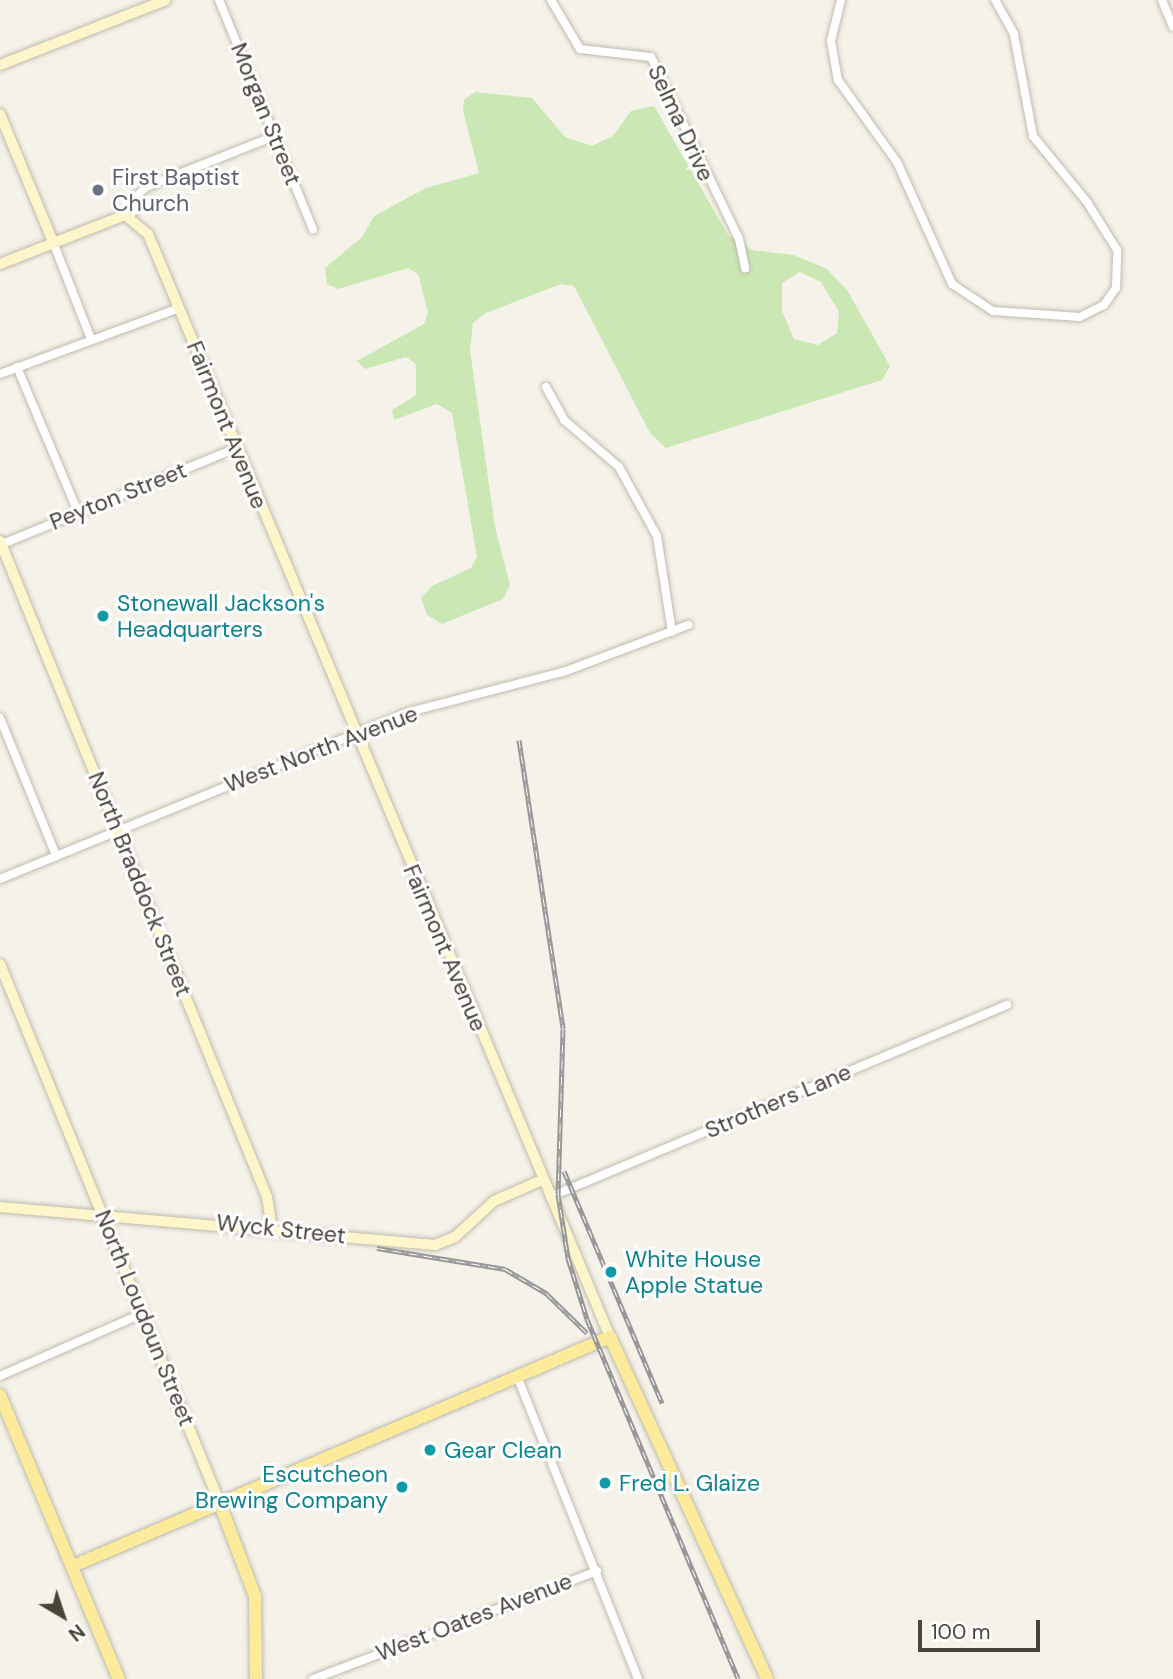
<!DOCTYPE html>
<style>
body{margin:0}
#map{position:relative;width:1173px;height:1679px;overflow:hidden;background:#f5f2ea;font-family:"DM Sans",sans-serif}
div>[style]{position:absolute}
.green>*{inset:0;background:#cbe8b4}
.roads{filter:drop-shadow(0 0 2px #c0bbac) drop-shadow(0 0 2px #c0bbac)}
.street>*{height:8px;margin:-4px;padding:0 4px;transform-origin:4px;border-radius:4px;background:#fff}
.secondary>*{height:10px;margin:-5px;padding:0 5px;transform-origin:5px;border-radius:5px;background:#fef6cb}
.primary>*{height:12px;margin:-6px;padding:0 6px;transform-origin:6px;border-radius:6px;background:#fceb9b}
.rail>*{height:5px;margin-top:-2.5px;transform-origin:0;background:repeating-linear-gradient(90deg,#fff 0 8px,#989898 0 16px);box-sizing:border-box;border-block:2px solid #989898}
.dots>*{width:19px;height:19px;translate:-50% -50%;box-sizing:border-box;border:4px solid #fff;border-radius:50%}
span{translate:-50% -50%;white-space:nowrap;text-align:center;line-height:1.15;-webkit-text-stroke:6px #fff;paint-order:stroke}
.street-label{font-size:23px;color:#494438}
.worship-label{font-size:23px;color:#5b616d}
.left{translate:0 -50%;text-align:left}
.culture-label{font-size:23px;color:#0d838f}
.right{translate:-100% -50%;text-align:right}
.north{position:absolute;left:28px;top:1581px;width:70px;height:70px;-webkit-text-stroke:5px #fff;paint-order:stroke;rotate:141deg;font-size:19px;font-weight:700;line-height:28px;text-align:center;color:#494438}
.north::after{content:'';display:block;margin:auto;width:24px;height:32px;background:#494438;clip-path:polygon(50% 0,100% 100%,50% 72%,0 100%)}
.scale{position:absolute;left:918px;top:1620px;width:122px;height:32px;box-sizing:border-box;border:4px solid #494438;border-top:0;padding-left:9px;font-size:21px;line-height:24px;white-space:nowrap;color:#494438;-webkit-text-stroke:5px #fff;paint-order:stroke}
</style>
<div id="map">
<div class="green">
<div style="clip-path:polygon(evenodd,475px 92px,532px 98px,565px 137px,592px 146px,613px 136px,631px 111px,654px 106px,728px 235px,752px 250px,794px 255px,827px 269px,847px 290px,890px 366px,882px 380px,666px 448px,650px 433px,574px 286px,561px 284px,486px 313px,473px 323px,470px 350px,495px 527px,510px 585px,503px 599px,442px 624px,427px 615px,421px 598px,432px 586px,471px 568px,477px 557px,452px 413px,437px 404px,394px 420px,392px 410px,416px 395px,416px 364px,406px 357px,365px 369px,357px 361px,424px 324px,428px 312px,418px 274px,408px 268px,338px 289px,327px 284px,325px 268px,362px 237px,374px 216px,426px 188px,479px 173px,463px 111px,464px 100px,475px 92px,800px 272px,821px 282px,839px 312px,837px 333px,818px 345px,794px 339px,782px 311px,782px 283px,800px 272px)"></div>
</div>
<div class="roads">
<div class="street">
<div style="left:219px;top:0;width:248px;rotate:67.7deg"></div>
<div style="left:551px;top:0;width:57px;rotate:59.4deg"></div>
<div style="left:580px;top:49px;width:71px;rotate:6.4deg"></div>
<div style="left:651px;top:57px;width:202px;rotate:64.2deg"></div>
<div style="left:739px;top:239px;width:30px;rotate:78deg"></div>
<div style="left:841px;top:0;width:42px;rotate:103.7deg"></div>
<div style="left:831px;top:41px;width:40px;rotate:80deg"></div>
<div style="left:838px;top:80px;width:101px;rotate:54.3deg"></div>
<div style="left:897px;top:162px;width:134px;rotate:65.7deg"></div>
<div style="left:952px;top:284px;width:49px;rotate:33.4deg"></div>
<div style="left:993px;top:311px;width:87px;rotate:3.9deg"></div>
<div style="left:1080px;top:317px;width:27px;rotate:-27deg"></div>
<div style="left:1104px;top:305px;width:21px;rotate:-55deg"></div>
<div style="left:1116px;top:288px;width:38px;rotate:-88deg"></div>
<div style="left:1117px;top:250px;width:57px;rotate:-122deg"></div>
<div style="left:1087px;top:202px;width:85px;rotate:-129.3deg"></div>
<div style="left:1033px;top:136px;width:104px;rotate:-100.6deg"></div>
<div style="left:1014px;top:34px;width:39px;rotate:-119deg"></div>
<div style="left:1162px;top:0;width:29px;rotate:68deg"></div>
<div style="left:131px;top:216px;width:18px;rotate:-77deg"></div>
<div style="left:135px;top:198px;width:16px;rotate:-45deg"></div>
<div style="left:146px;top:187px;width:139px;rotate:-21.6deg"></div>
<div style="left:53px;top:242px;width:104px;rotate:68.6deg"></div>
<div style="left:17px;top:367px;width:157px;rotate:67.2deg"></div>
<div style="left:0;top:374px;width:191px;rotate:-20.2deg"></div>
<div style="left:546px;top:387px;width:38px;rotate:61deg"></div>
<div style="left:564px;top:420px;width:72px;rotate:40.5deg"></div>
<div style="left:619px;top:467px;width:79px;rotate:61.2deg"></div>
<div style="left:657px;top:536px;width:97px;rotate:81.1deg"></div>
<div style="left:0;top:545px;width:255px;rotate:-22.3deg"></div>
<div style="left:0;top:718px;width:148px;rotate:67.8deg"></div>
<div style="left:0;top:879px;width:442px;rotate:-22.2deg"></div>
<div style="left:409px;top:712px;width:159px;rotate:-14.6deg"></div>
<div style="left:563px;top:672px;width:134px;rotate:-20.6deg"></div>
<div style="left:550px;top:1197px;width:496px;rotate:-22.8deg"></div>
<div style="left:0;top:1376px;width:154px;rotate:-23.7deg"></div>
<div style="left:517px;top:1376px;width:326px;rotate:68.2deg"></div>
<div style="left:313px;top:1679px;width:304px;rotate:-20.8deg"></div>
</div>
<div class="secondary">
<div style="left:0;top:65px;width:178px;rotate:-21.4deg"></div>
<div style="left:0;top:114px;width:139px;rotate:67.5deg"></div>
<div style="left:0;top:264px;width:134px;rotate:-21.4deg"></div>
<div style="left:125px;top:215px;width:30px;rotate:40deg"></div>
<div style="left:148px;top:234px;width:1196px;rotate:67.27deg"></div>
<div style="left:0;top:541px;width:708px;rotate:67.85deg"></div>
<div style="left:267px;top:1197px;width:31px;rotate:81deg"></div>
<div style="left:0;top:964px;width:583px;rotate:67.83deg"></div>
<div style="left:0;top:1207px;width:437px;rotate:5deg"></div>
<div style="left:435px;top:1245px;width:22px;rotate:-22deg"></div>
<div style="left:455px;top:1237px;width:53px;rotate:-42.7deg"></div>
<div style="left:494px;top:1201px;width:52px;rotate:-23.6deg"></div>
</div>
<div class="primary">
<div style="left:0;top:1395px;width:308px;rotate:67.3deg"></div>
<div style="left:220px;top:1504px;width:98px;rotate:69.2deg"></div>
<div style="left:255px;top:1596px;width:83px;rotate:89.3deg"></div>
<div style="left:73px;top:1566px;width:584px;rotate:-23.1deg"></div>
<div style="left:610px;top:1337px;width:376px;rotate:65.3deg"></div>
</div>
</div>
<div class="rail">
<div style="left:519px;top:740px;width:292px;rotate:81.3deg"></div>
<div style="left:563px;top:1029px;width:165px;rotate:91.7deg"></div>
<div style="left:558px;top:1194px;width:65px;rotate:81.1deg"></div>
<div style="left:568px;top:1258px;width:64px;rotate:72.7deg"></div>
<div style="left:587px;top:1319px;width:390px;rotate:67.2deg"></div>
<div style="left:564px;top:1171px;width:252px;rotate:67.1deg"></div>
<div style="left:377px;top:1248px;width:130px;rotate:9.3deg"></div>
<div style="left:505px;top:1269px;width:48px;rotate:30.3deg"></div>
<div style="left:546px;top:1293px;width:57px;rotate:44.3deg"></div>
</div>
<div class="dots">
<div style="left:98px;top:190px;background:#6b7280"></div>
<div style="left:103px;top:616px;background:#0f9aa8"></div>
<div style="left:611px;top:1272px;background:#0f9aa8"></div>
<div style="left:430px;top:1450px;background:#0f9aa8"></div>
<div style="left:605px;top:1483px;background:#0f9aa8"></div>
<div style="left:402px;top:1487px;background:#0f9aa8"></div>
</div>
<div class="street-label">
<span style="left:266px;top:114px;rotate:68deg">Morgan Street</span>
<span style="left:681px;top:123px;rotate:65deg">Selma Drive</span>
<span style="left:227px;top:425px;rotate:68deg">Fairmont Avenue</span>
<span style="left:118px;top:496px;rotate:-22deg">Peyton Street</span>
<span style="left:321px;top:749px;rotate:-21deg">West North Avenue</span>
<span style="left:140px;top:884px;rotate:68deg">North Braddock Street</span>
<span style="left:445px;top:948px;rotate:67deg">Fairmont Avenue</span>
<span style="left:778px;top:1101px;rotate:-23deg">Strothers Lane</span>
<span style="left:281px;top:1229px;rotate:6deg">Wyck Street</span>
<span style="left:145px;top:1318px;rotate:68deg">North Loudoun Street</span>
<span style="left:474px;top:1617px;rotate:-21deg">West Oates Avenue</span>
</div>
<div class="worship-label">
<span class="left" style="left:112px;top:190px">First Baptist<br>Church</span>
</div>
<div class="culture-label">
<span class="left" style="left:117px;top:616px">Stonewall Jackson's<br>Headquarters</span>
<span class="left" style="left:625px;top:1272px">White House<br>Apple Statue</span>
<span class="left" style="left:444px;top:1450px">Gear Clean</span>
<span class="right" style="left:388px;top:1487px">Escutcheon<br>Brewing Company</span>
<span class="left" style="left:619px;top:1483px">Fred L. Glaize</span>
</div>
<div class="north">N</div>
<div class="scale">100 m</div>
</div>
